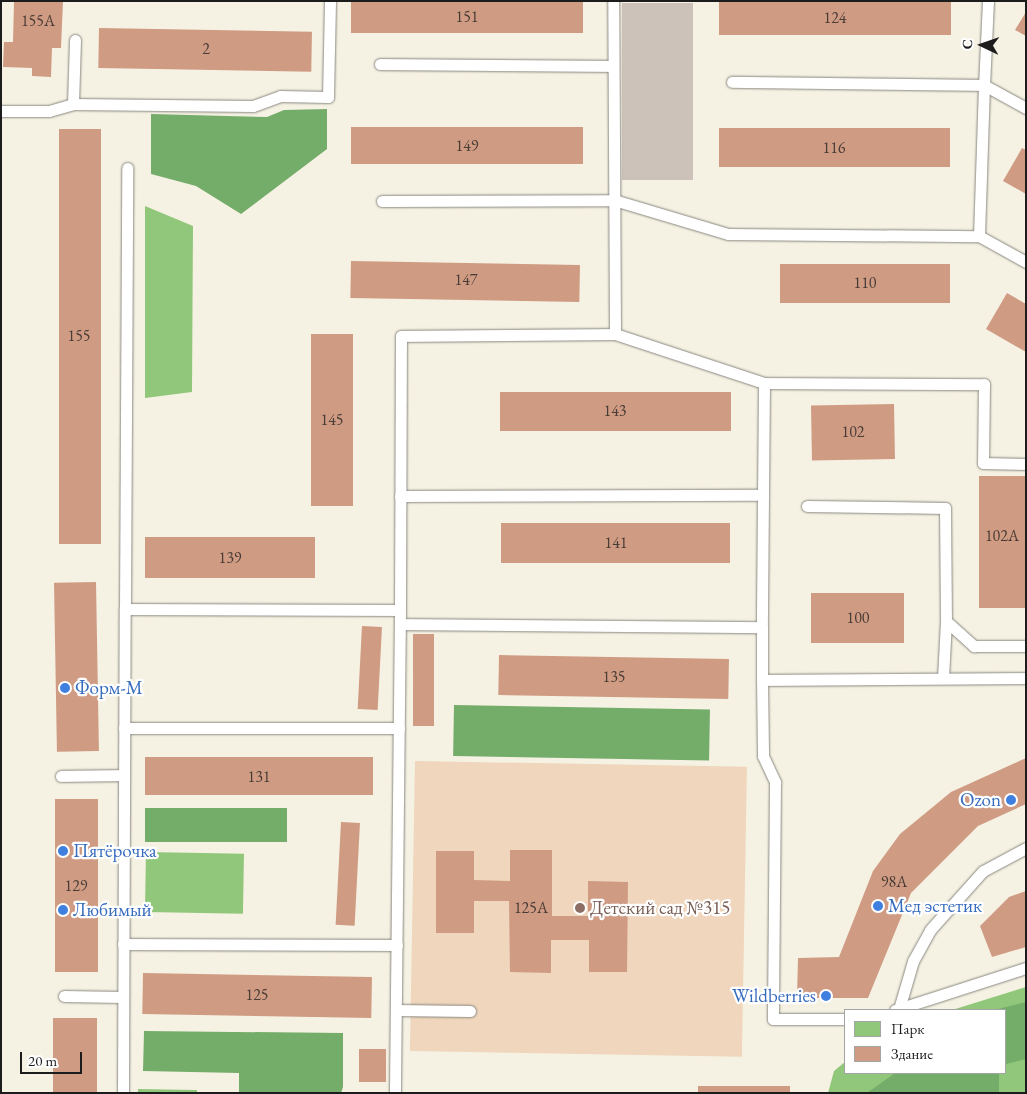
<!DOCTYPE html>
<meta charset="utf-8">
<style>
body{margin:0}
#map{position:relative;width:1027px;height:1094px;overflow:hidden;background:#f6f2e3;font-family:"EB Garamond",serif}
div>[style]{position:absolute}
.built>*{inset:0;background:#efd6bc;transform-origin:0 0}
.industrial>*{inset:0;background:#cdc2b9;transform-origin:0 0}
.green>*{inset:0;background:#91c77a;transform-origin:0 0}
.forest>*{inset:0;background:#74ac6a;transform-origin:0 0}
.building>*{inset:0;background:#cf9b83;transform-origin:0 0}
.roads{filter:drop-shadow(0 0 1px #898780) drop-shadow(0 0 1px #898780)}
.service>*{height:11px;margin:-5.5px;padding:0 5.5px;transform-origin:5.5px;border-radius:5.5px;background:#fff}
.dots>*{width:14px;height:14px;translate:-50% -50%;box-sizing:border-box;border:2px solid #fff;border-radius:50%}
span{translate:-50% -50%;white-space:nowrap;text-align:center;line-height:1.15;-webkit-text-stroke:4.5px #fff;paint-order:stroke}
.number-label{font-size:16px;color:#493c36}
.number-label span{-webkit-text-stroke-width:0}
.shop-label{font-size:19px;color:#366cbe}
.left{translate:0 -50%;text-align:left}
.right{translate:-100% -50%;text-align:right}
.education-label{font-size:19px;color:#785e54}
.frame{position:absolute;inset:0;border:2px solid #1c1c1c;pointer-events:none}
.legend{position:absolute;left:844px;top:1009px;width:162px;height:65px;box-sizing:border-box;background:#fff;border:1px solid #a4a4a4;margin:0;padding:6px 9px;list-style:none;font-size:15px;color:#1c1c1c}
.legend li{display:flex;align-items:center;gap:10px;height:25px}
.legend b{width:25px;border:1px solid #a4a4a4}
.north{position:absolute;left:957px;top:20px;width:50px;height:50px;-webkit-text-stroke:4px #fff;paint-order:stroke;rotate:273deg;font-size:14px;font-weight:700;line-height:20px;text-align:center;color:#1c1c1c}
.north::after{content:'';display:block;margin:auto;width:18px;height:22px;background:#1c1c1c;clip-path:polygon(50% 0,100% 100%,50% 72%,0 100%)}
.scale{position:absolute;left:20px;top:1052px;width:62px;height:22px;box-sizing:border-box;border:2px solid #1c1c1c;border-top:0;padding-left:6px;font-size:15px;line-height:18px;white-space:nowrap;color:#1c1c1c;-webkit-text-stroke:4px #fff;paint-order:stroke}
</style>
<div id="map">
<div class="built">
<div style="left:415px;top:761px;width:332px;height:290px;rotate:1deg"></div>
</div>
<div class="industrial">
<div style="left:622px;top:3px;width:71px;height:177px"></div>
</div>
<div class="green">
<div style="clip-path:polygon(145px 206px,193px 226px,192px 392px,145px 398px)"></div>
<div style="left:146px;top:852px;width:98px;height:60px;rotate:1deg"></div>
<div style="clip-path:polygon(1026px 987px,1026px 1093px,828px 1093px,834px 1071px,846px 1061px,846px 1073px,1006px 1073px,1006px 1010px,952px 1010px)"></div>
<div style="clip-path:polygon(138px 1089px,197px 1090px,197px 1093px,138px 1093px)"></div>
</div>
<div class="forest">
<div style="clip-path:polygon(327px 109px,327px 149px,241px 214px,196px 186px,151px 174px,151px 114px,267px 117px,284px 110px)"></div>
<div style="left:454px;top:705px;width:256px;height:51px;rotate:1deg"></div>
<div style="left:145px;top:808px;width:142px;height:34px"></div>
<div style="clip-path:polygon(1026px 1002px,1026px 1059px,1006px 1064px,1006px 1010px,994px 1010px)"></div>
<div style="clip-path:polygon(144px 1031px,343px 1033px,343px 1087px,341px 1093px,239px 1093px,239px 1073px,143px 1071px)"></div>
<div style="clip-path:polygon(895px 1073px,999px 1073px,999px 1093px,867px 1093px)"></div>
</div>
<div class="building">
<div style="clip-path:polygon(14px 1px,63px 1px,61px 48px,52px 48px,51px 77px,32px 76px,32px 68px,3px 67px,4px 42px,13px 42px)"></div>
<div style="left:351px;top:1px;width:232px;height:32px"></div>
<div style="left:719px;top:1px;width:232px;height:34px"></div>
<div style="clip-path:polygon(1026px 12px,1026px 36px,1015px 30px)"></div>
<div style="left:99px;top:28px;width:213px;height:40px;rotate:1deg"></div>
<div style="left:351px;top:127px;width:232px;height:37px"></div>
<div style="left:719px;top:128px;width:231px;height:39px"></div>
<div style="left:59px;top:129px;width:42px;height:415px"></div>
<div style="clip-path:polygon(1022px 148px,1026px 150px,1026px 194px,1003px 181px)"></div>
<div style="left:351px;top:261px;width:229px;height:37px;rotate:1deg"></div>
<div style="left:780px;top:264px;width:170px;height:39px"></div>
<div style="clip-path:polygon(1007px 293px,1026px 304px,1026px 352px,986px 329px)"></div>
<div style="left:311px;top:334px;width:42px;height:172px"></div>
<div style="left:500px;top:392px;width:231px;height:39px"></div>
<div style="left:894px;top:404px;width:55px;height:83px;rotate:89deg"></div>
<div style="left:979px;top:476px;width:46px;height:132px"></div>
<div style="left:501px;top:523px;width:229px;height:40px"></div>
<div style="left:145px;top:537px;width:170px;height:41px"></div>
<div style="left:96px;top:582px;width:169px;height:42px;rotate:89deg"></div>
<div style="left:811px;top:593px;width:93px;height:50px"></div>
<div style="left:362px;top:626px;width:20px;height:83px;rotate:3deg"></div>
<div style="left:413px;top:634px;width:21px;height:92px"></div>
<div style="left:499px;top:655px;width:230px;height:40px;rotate:1deg"></div>
<div style="left:145px;top:757px;width:228px;height:38px"></div>
<div style="clip-path:polygon(1026px 758px,1026px 804px,978px 826px,911px 893px,868px 998px,797px 998px,798px 958px,839px 957px,873px 871px,900px 834px,951px 792px)"></div>
<div style="left:55px;top:799px;width:43px;height:173px"></div>
<div style="left:341px;top:822px;width:19px;height:103px;rotate:3deg"></div>
<div style="clip-path:polygon(510px 850px,552px 850px,552px 916px,588px 916px,588px 881px,628px 882px,627px 972px,589px 972px,589px 940px,551px 940px,551px 973px,510px 972px,509px 901px,474px 901px,474px 933px,436px 933px,436px 851px,474px 851px,474px 880px,510px 881px)"></div>
<div style="clip-path:polygon(1026px 891px,1026px 947px,992px 957px,980px 926px,1009px 897px)"></div>
<div style="left:143px;top:973px;width:229px;height:41px;rotate:1deg"></div>
<div style="left:53px;top:1018px;width:44px;height:75px"></div>
<div style="left:359px;top:1049px;width:27px;height:33px"></div>
<div style="left:698px;top:1086px;width:92px;height:7px"></div>
</div>
<div class="roads">
<div class="service">
<div style="left:988px;top:1px;width:84px;rotate:92.7deg"></div>
<div style="left:984px;top:85px;width:48px;rotate:28.7deg"></div>
<div style="left:380px;top:64px;width:233px;rotate:0.5deg"></div>
<div style="left:73px;top:104px;width:64px;rotate:-88.2deg"></div>
<div style="left:1px;top:111px;width:48px"></div>
<div style="left:49px;top:111px;width:25px;rotate:-16deg"></div>
<div style="left:73px;top:104px;width:180px;rotate:0.6deg"></div>
<div style="left:253px;top:106px;width:29px;rotate:-20deg"></div>
<div style="left:280px;top:96px;width:48px;rotate:1.2deg"></div>
<div style="left:328px;top:97px;width:96px;rotate:-88.8deg"></div>
<div style="left:382px;top:201px;width:232px;rotate:-0.2deg"></div>
<div style="left:614px;top:200px;width:119px;rotate:16.6deg"></div>
<div style="left:728px;top:234px;width:251px;rotate:0.5deg"></div>
<div style="left:979px;top:236px;width:151px;rotate:-88.1deg"></div>
<div style="left:984px;top:85px;width:252px;rotate:-179.3deg"></div>
<div style="left:979px;top:236px;width:54px;rotate:29deg"></div>
<div style="left:615px;top:334px;width:157px;rotate:18.2deg"></div>
<div style="left:764px;top:383px;width:244px;rotate:90.5deg"></div>
<div style="left:764px;top:383px;width:220px;rotate:0.3deg"></div>
<div style="left:984px;top:384px;width:79px;rotate:90.7deg"></div>
<div style="left:983px;top:463px;width:43px;rotate:1.3deg"></div>
<div style="left:400px;top:496px;width:363px;rotate:-0.2deg"></div>
<div style="left:807px;top:506px;width:138px;rotate:0.8deg"></div>
<div style="left:945px;top:508px;width:113px;rotate:89.5deg"></div>
<div style="left:125px;top:609px;width:441px;rotate:-89.7deg"></div>
<div style="left:400px;top:610px;width:274px;rotate:-89.8deg"></div>
<div style="left:401px;top:336px;width:214px;rotate:-0.5deg"></div>
<div style="left:615px;top:334px;width:333px;rotate:-90.3deg"></div>
<div style="left:400px;top:624px;width:362px;rotate:0.5deg"></div>
<div style="left:762px;top:627px;width:53px;rotate:90deg"></div>
<div style="left:762px;top:680px;width:264px;rotate:-0.4deg"></div>
<div style="left:943px;top:678px;width:57px;rotate:-87deg"></div>
<div style="left:946px;top:621px;width:38px;rotate:42deg"></div>
<div style="left:974px;top:646px;width:52px"></div>
<div style="left:762px;top:680px;width:76px;rotate:89.2deg"></div>
<div style="left:763px;top:756px;width:29px;rotate:65deg"></div>
<div style="left:775px;top:782px;width:237px;rotate:90.5deg"></div>
<div style="left:773px;top:1019px;width:73px"></div>
<div style="left:124px;top:728px;width:275px"></div>
<div style="left:61px;top:776px;width:63px;rotate:-0.9deg"></div>
<div style="left:123px;top:944px;width:274px;rotate:0.2deg"></div>
<div style="left:64px;top:996px;width:59px;rotate:1deg"></div>
<div style="left:899px;top:1009px;width:50px;rotate:-73.7deg"></div>
<div style="left:913px;top:961px;width:35px;rotate:-61deg"></div>
<div style="left:930px;top:930px;width:79px;rotate:-48.1deg"></div>
<div style="left:983px;top:871px;width:49px;rotate:-28.1deg"></div>
<div style="left:396px;top:1010px;width:74px;rotate:0.8deg"></div>
<div style="left:895px;top:1010px;width:138px;rotate:-17.8deg"></div>
<div style="left:123px;top:1093px;width:484px;rotate:-89.8deg"></div>
<div style="left:125px;top:609px;width:275px;rotate:0.2deg"></div>
<div style="left:400px;top:610px;width:483px;rotate:90.6deg"></div>
</div>
</div>
<div class="dots">
<div style="left:65px;top:688px;background:#3f7fe0"></div>
<div style="left:1011px;top:800px;background:#3f7fe0"></div>
<div style="left:63px;top:851px;background:#3f7fe0"></div>
<div style="left:878px;top:906px;background:#3f7fe0"></div>
<div style="left:580px;top:908px;background:#8d6e63"></div>
<div style="left:63px;top:910px;background:#3f7fe0"></div>
<div style="left:826px;top:996px;background:#3f7fe0"></div>
</div>
<div class="number-label">
<span style="left:467px;top:17px">151</span>
<span style="left:835px;top:18px">124</span>
<span style="left:38px;top:21px">155А</span>
<span style="left:206px;top:49px">2</span>
<span style="left:467px;top:146px">149</span>
<span style="left:834px;top:148px">116</span>
<span style="left:466px;top:280px">147</span>
<span style="left:865px;top:283px">110</span>
<span style="left:79px;top:336px">155</span>
<span style="left:615px;top:411px">143</span>
<span style="left:332px;top:420px">145</span>
<span style="left:853px;top:432px">102</span>
<span style="left:1002px;top:536px">102А</span>
<span style="left:616px;top:543px">141</span>
<span style="left:230px;top:558px">139</span>
<span style="left:858px;top:618px">100</span>
<span style="left:614px;top:677px">135</span>
<span style="left:259px;top:777px">131</span>
<span style="left:894px;top:882px">98А</span>
<span style="left:76px;top:886px">129</span>
<span style="left:531px;top:908px">125А</span>
<span style="left:257px;top:995px">125</span>
</div>
<div class="shop-label">
<span class="left" style="left:75px;top:688px">Форм-М</span>
<span class="right" style="left:1001px;top:800px">Ozon</span>
<span class="left" style="left:73px;top:851px">Пятёрочка</span>
<span class="left" style="left:888px;top:906px">Мед эстетик</span>
<span class="left" style="left:73px;top:910px">Любимый</span>
<span class="right" style="left:816px;top:996px">Wildberries</span>
</div>
<div class="education-label">
<span class="left" style="left:590px;top:908px">Детский сад №315</span>
</div>
<div class="frame"></div>
<ul class="legend">
<li><b style="height:14px;background:#91c77a"></b>Парк</li>
<li><b style="height:14px;background:#cf9b83"></b>Здание</li>
</ul>
<div class="north">С</div>
<div class="scale">20 m</div>
</div>
